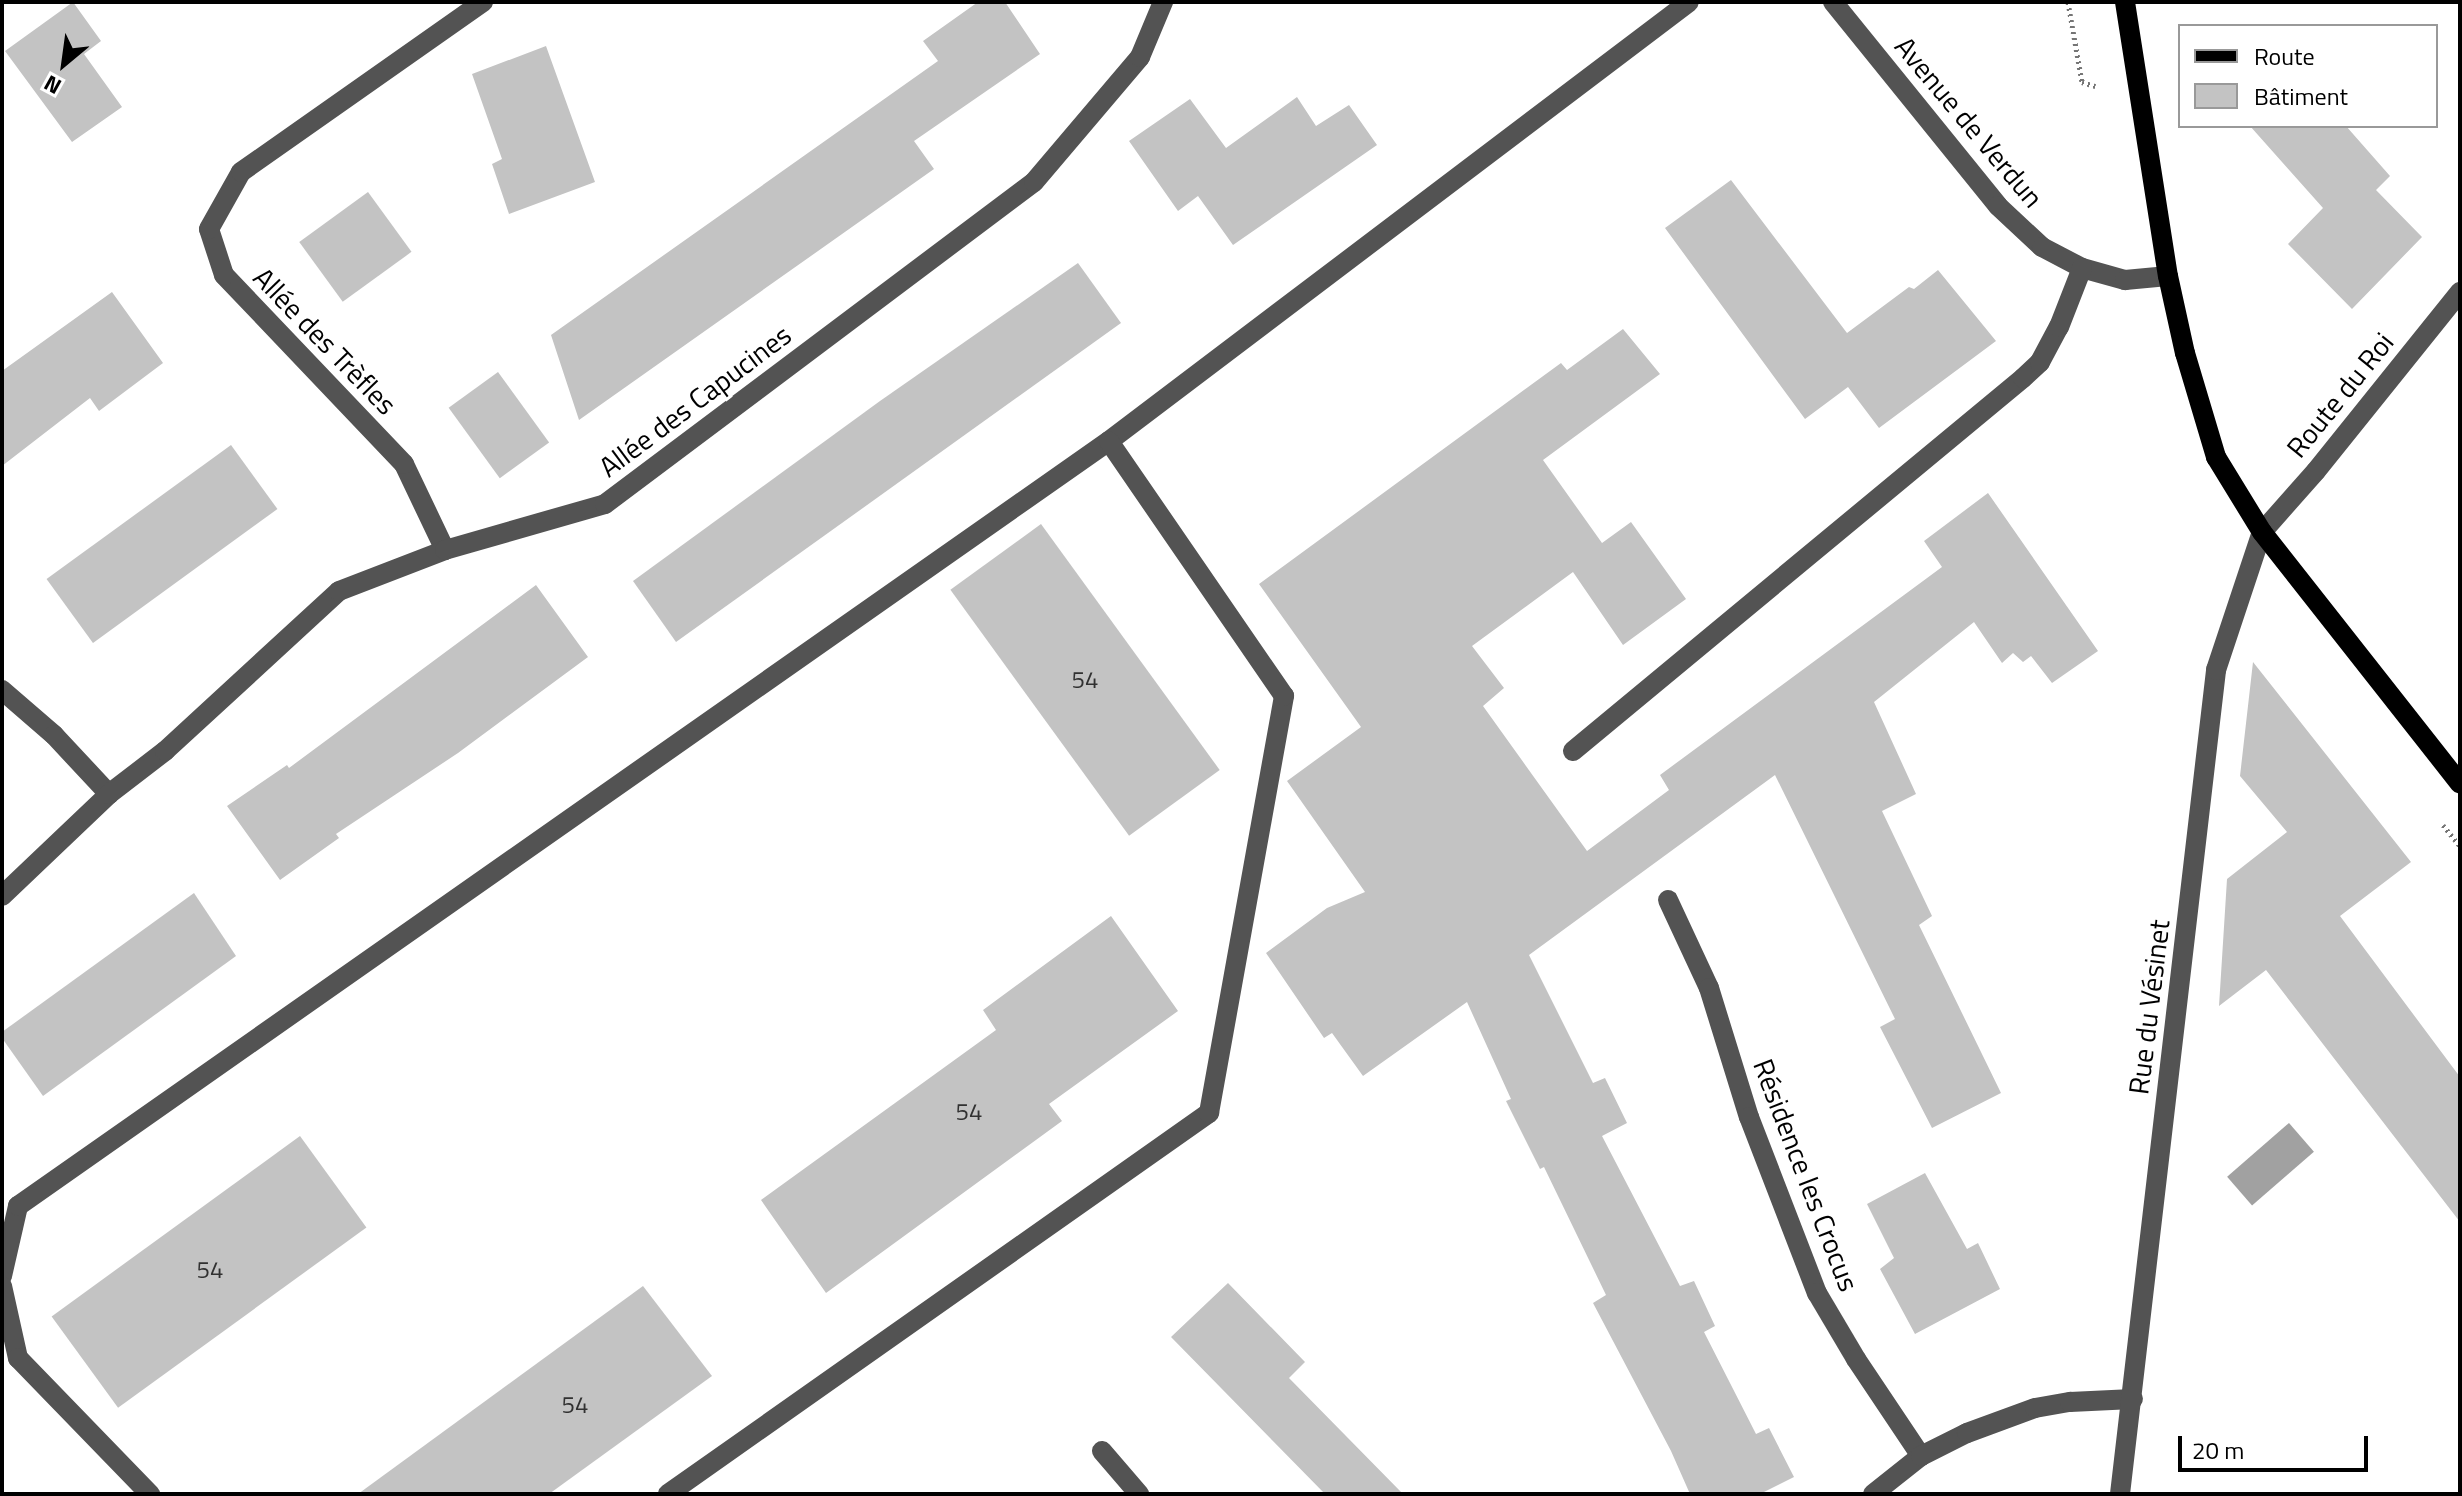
<!DOCTYPE html>
<meta charset="utf-8">
<style>
body{margin:0}
#map{position:relative;width:2462px;height:1496px;overflow:hidden;background:#fff;font-family:"Titillium Web",sans-serif}
div>[style]{position:absolute}
.water>*{inset:0;background:#a1a1a1;transform-origin:0 0}
.building>*{inset:0;background:#c3c3c3;transform-origin:0 0}
.path>*{height:5px;margin-top:-2.5px;transform-origin:0;background:repeating-linear-gradient(90deg,#757575 0 2px,transparent 0 6px)}
.minor>*{height:20px;margin:-10px;padding:0 10px;transform-origin:10px;border-radius:10px;background:#535353}
.major>*{height:20px;margin:-10px;padding:0 10px;transform-origin:10px;border-radius:10px;background:#000}
span{translate:-50% -50%;white-space:nowrap;text-align:center;line-height:1.15;-webkit-text-stroke:6px #fff;paint-order:stroke}
.number-label{font-size:24px;color:#313131}
.number-label span{-webkit-text-stroke-width:0}
.street-label{font-size:28px;color:#000}
.frame{position:absolute;inset:0;border:4px solid #000;pointer-events:none}
.legend{position:absolute;left:2178px;top:24px;width:260px;height:104px;box-sizing:border-box;background:#fff;border:2px solid #999;margin:0;padding:10px 14px;list-style:none;font-size:24px;color:#000}
.legend li{display:flex;align-items:center;gap:16px;height:40px}
.legend b{width:40px;border:2px solid #999}
.north{position:absolute;left:24px;top:24px;width:80px;height:80px;-webkit-text-stroke:6px #fff;paint-order:stroke;rotate:209deg;font-size:22px;font-weight:700;line-height:32px;text-align:center;color:#000}
.north::after{content:'';display:block;margin:auto;width:28px;height:36px;background:#000;clip-path:polygon(50% 0,100% 100%,50% 72%,0 100%)}
.scale{position:absolute;left:2178px;top:1436px;width:190px;height:36px;box-sizing:border-box;border:4px solid #000;border-top:0;padding-left:10px;font-size:24px;line-height:28px;white-space:nowrap;color:#000;-webkit-text-stroke:6px #fff;paint-order:stroke}
</style>
<div id="map">
<div class="water">
<div style="left:2289px;top:1123px;width:38px;height:82px;rotate:49deg"></div>
</div>
<div class="building">
<div style="clip-path:polygon(73px 2px,101px 41px,84px 54px,122px 107px,72px 142px,5px 51px)"></div>
<div style="clip-path:polygon(978px 2px,1005px 2px,1040px 54px,914px 141px,934px 169px,579px 420px,551px 335px,938px 61px,923px 41px)"></div>
<div style="clip-path:polygon(546px 46px,595px 182px,509px 214px,492px 164px,502px 159px,472px 74px)"></div>
<div style="clip-path:polygon(1297px 97px,1316px 126px,1349px 105px,1377px 145px,1233px 245px,1198px 196px,1178px 211px,1129px 141px,1190px 99px,1226px 148px)"></div>
<div style="clip-path:polygon(2250px 126px,2346px 126px,2390px 176px,2376px 190px,2422px 237px,2352px 309px,2288px 244px,2323px 208px)"></div>
<div style="clip-path:polygon(1731px 180px,1847px 333px,1909px 287px,1914px 289px,1938px 270px,1996px 341px,1879px 428px,1848px 387px,1805px 419px,1665px 228px)"></div>
<div style="left:368px;top:192px;width:74px;height:85px;rotate:54deg"></div>
<div style="clip-path:polygon(1078px 263px,1121px 323px,676px 642px,633px 581px,880px 401px)"></div>
<div style="clip-path:polygon(112px 292px,163px 363px,99px 411px,90px 398px,2px 466px,2px 371px)"></div>
<div style="clip-path:polygon(1623px 329px,1660px 374px,1543px 460px,1602px 543px,1631px 522px,1686px 599px,1623px 645px,1573px 572px,1472px 646px,1504px 688px,1483px 706px,1587px 851px,1669px 790px,1660px 775px,1942px 567px,1924px 541px,1988px 493px,2098px 651px,2052px 683px,2031px 656px,2023px 662px,2013px 653px,2002px 663px,1974px 622px,1874px 702px,1916px 794px,1882px 811px,1932px 916px,1919px 925px,2001px 1093px,1932px 1128px,1880px 1027px,1895px 1019px,1775px 775px,1529px 955px,1593px 1083px,1605px 1078px,1627px 1123px,1602px 1136px,1680px 1286px,1694px 1281px,1715px 1326px,1704px 1332px,1756px 1434px,1769px 1428px,1794px 1477px,1760px 1494px,1690px 1494px,1671px 1451px,1593px 1303px,1606px 1295px,1544px 1167px,1540px 1169px,1506px 1101px,1511px 1099px,1467px 1002px,1363px 1076px,1332px 1033px,1324px 1038px,1266px 953px,1327px 908px,1365px 892px,1287px 781px,1361px 727px,1259px 584px,1561px 363px,1567px 370px)"></div>
<div style="left:498px;top:372px;width:87px;height:61px;rotate:54deg"></div>
<div style="left:231px;top:445px;width:79px;height:228px;rotate:54deg"></div>
<div style="left:1041px;top:524px;width:304px;height:112px;rotate:54deg"></div>
<div style="clip-path:polygon(536px 585px,588px 657px,458px 753px,336px 834px,339px 838px,280px 880px,227px 806px,287px 765px,289px 768px)"></div>
<div style="clip-path:polygon(2253px 662px,2411px 862px,2340px 916px,2460px 1077px,2460px 1222px,2266px 970px,2219px 1006px,2227px 879px,2287px 832px,2240px 776px)"></div>
<div style="clip-path:polygon(194px 893px,236px 956px,43px 1096px,2px 1038px,2px 1032px)"></div>
<div style="clip-path:polygon(1111px 916px,1178px 1011px,1049px 1104px,1062px 1121px,826px 1293px,761px 1200px,996px 1030px,983px 1010px)"></div>
<div style="left:300px;top:1136px;width:113px;height:307px;rotate:54deg"></div>
<div style="clip-path:polygon(1925px 1173px,1967px 1249px,1978px 1243px,2000px 1289px,1915px 1334px,1880px 1269px,1894px 1258px,1867px 1204px)"></div>
<div style="clip-path:polygon(1228px 1283px,1305px 1362px,1289px 1378px,1403px 1494px,1325px 1494px,1171px 1337px)"></div>
<div style="clip-path:polygon(643px 1286px,712px 1376px,549px 1494px,358px 1494px)"></div>
</div>
<div class="path">
<div style="left:2068px;top:2px;width:81px;rotate:80.1deg"></div>
<div style="left:2082px;top:82px;width:14px;rotate:17deg"></div>
<div style="left:2443px;top:825px;width:27px;rotate:51deg"></div>
</div>
<div class="minor">
<div style="left:1833px;top:2px;width:262px;rotate:51deg"></div>
<div style="left:1998px;top:206px;width:60px;rotate:43deg"></div>
<div style="left:2042px;top:247px;width:45px;rotate:27.7deg"></div>
<div style="left:2082px;top:268px;width:45px;rotate:15.6deg"></div>
<div style="left:2125px;top:280px;width:43px;rotate:-5.3deg"></div>
<div style="left:445px;top:550px;width:95px;rotate:-115.5deg"></div>
<div style="left:404px;top:464px;width:261px;rotate:-133.6deg"></div>
<div style="left:224px;top:275px;width:48px;rotate:-108.1deg"></div>
<div style="left:209px;top:229px;width:65px;rotate:-60.7deg"></div>
<div style="left:241px;top:172px;width:296px;rotate:-35.1deg"></div>
<div style="left:2px;top:690px;width:69px;rotate:40.9deg"></div>
<div style="left:54px;top:735px;width:81px;rotate:47deg"></div>
<div style="left:1573px;top:751px;width:584px;rotate:-39.65deg"></div>
<div style="left:2023px;top:378px;width:23px;rotate:-43deg"></div>
<div style="left:2040px;top:362px;width:40px;rotate:-62deg"></div>
<div style="left:2059px;top:327px;width:63px;rotate:-68.7deg"></div>
<div style="left:2px;top:896px;width:148px;rotate:-43.6deg"></div>
<div style="left:109px;top:794px;width:71px;rotate:-37.5deg"></div>
<div style="left:165px;top:751px;width:236px;rotate:-42.6deg"></div>
<div style="left:339px;top:591px;width:114px;rotate:-21.1deg"></div>
<div style="left:445px;top:550px;width:166px;rotate:-16deg"></div>
<div style="left:605px;top:504px;width:536px;rotate:-36.89deg"></div>
<div style="left:1034px;top:182px;width:164px;rotate:-49.7deg"></div>
<div style="left:1140px;top:57px;width:60px;rotate:-67.3deg"></div>
<div style="left:1668px;top:900px;width:97px;rotate:65deg"></div>
<div style="left:1709px;top:988px;width:135px;rotate:72.8deg"></div>
<div style="left:1749px;top:1117px;width:189px;rotate:68.9deg"></div>
<div style="left:1817px;top:1293px;width:77px;rotate:59.4deg"></div>
<div style="left:1856px;top:1359px;width:117px;rotate:56.2deg"></div>
<div style="left:2px;top:1276px;width:72px;rotate:-77.1deg"></div>
<div style="left:18px;top:1206px;width:1332px;rotate:-35.04deg"></div>
<div style="left:1109px;top:441px;width:727px;rotate:-37.12deg"></div>
<div style="left:2px;top:1286px;width:74px;rotate:77.5deg"></div>
<div style="left:18px;top:1358px;width:190px;rotate:45.9deg"></div>
<div style="left:1102px;top:1451px;width:57px;rotate:49.3deg"></div>
<div style="left:668px;top:1494px;width:662px;rotate:-35.16deg"></div>
<div style="left:1209px;top:1113px;width:424px;rotate:-79.8deg"></div>
<div style="left:1284px;top:696px;width:309px;rotate:-124.5deg"></div>
<div style="left:1873px;top:1494px;width:61px;rotate:-38.4deg"></div>
<div style="left:1921px;top:1456px;width:51px;rotate:-26.6deg"></div>
<div style="left:1967px;top:1433px;width:72px;rotate:-20.2deg"></div>
<div style="left:2035px;top:1408px;width:36px;rotate:-10deg"></div>
<div style="left:2070px;top:1402px;width:63px;rotate:-2.7deg"></div>
<div style="left:2120px;top:1494px;width:830px;rotate:-83.35deg"></div>
<div style="left:2216px;top:670px;width:145px;rotate:-71.6deg"></div>
<div style="left:2262px;top:532px;width:81px;rotate:-48.5deg"></div>
<div style="left:2316px;top:471px;width:230px;rotate:-51.2deg"></div>
</div>
<div class="major">
<div style="left:2125px;top:2px;width:277px;rotate:81.1deg"></div>
<div style="left:2168px;top:276px;width:79px;rotate:77.6deg"></div>
<div style="left:2185px;top:353px;width:109px;rotate:73.4deg"></div>
<div style="left:2216px;top:457px;width:88px;rotate:58.5deg"></div>
<div style="left:2262px;top:532px;width:320px;rotate:51.8deg"></div>
</div>
<div class="number-label">
<span style="left:1085px;top:680px">54</span>
<span style="left:969px;top:1112px">54</span>
<span style="left:210px;top:1270px">54</span>
<span style="left:575px;top:1405px">54</span>
</div>
<div class="street-label">
<span style="left:1969px;top:122px;rotate:50deg">Avenue de Verdun</span>
<span style="left:325px;top:341px;rotate:46deg">Allée des Trèfles</span>
<span style="left:2340px;top:395px;rotate:-51deg">Route du Roi</span>
<span style="left:695px;top:401px;rotate:-37deg">Allée des Capucines</span>
<span style="left:2149px;top:1007px;rotate:-83deg">Rue du Vésinet</span>
<span style="left:1806px;top:1175px;rotate:69deg">Résidence les Crocus</span>
</div>
<div class="frame"></div>
<ul class="legend">
<li><b style="height:10px;background:#000"></b>Route</li>
<li><b style="height:22px;background:#c3c3c3"></b>Bâtiment</li>
</ul>
<div class="north">N</div>
<div class="scale">20 m</div>
</div>
